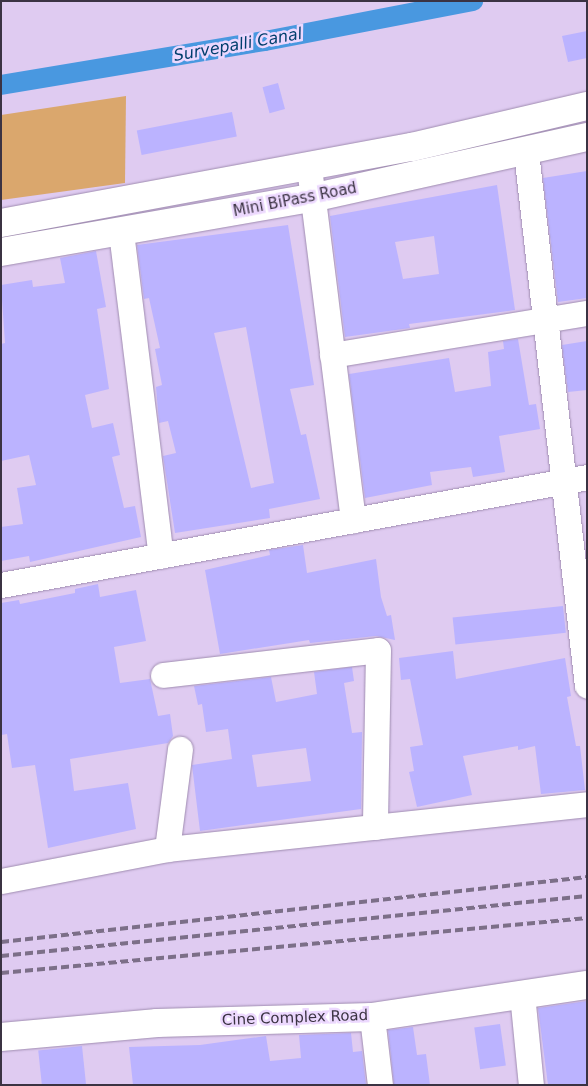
<!DOCTYPE html>
<style>
body{margin:0}
#map{position:relative;width:588px;height:1086px;overflow:hidden;background:#dfcbf1;font-family:"DejaVu Sans",sans-serif}
div>[style]{position:absolute}
.green>*{inset:0;background:#daa76d}
.canal>*{height:20px;margin:-10px;padding:0 10px;transform-origin:10px;border-radius:10px;background:#4998e0}
.building>*{inset:0;background:#bbb3ff;transform-origin:0 0}
.roads{filter:drop-shadow(0 0 1px #9f8cb0) drop-shadow(0 0 1px #9f8cb0)}
.minor>*{height:25px;margin:-12.5px;padding:0 12.5px;transform-origin:12.5px;border-radius:12.5px;background:#fff}
.major>*{height:28px;margin:-14px;padding:0 14px;transform-origin:14px;border-radius:14px;background:#fff}
.rail>*{height:4px;margin-top:-2px;transform-origin:0;background:repeating-linear-gradient(90deg,#7c6f88 0 8px,transparent 0 12px)}
span{translate:-50% -50%;white-space:nowrap;text-align:center;line-height:1.15;-webkit-text-stroke:5px #ecd8fe;paint-order:stroke}
.street-label{font-size:15px;color:#3b3343}
.water-label{font-size:16px;color:#003e6d;font-style:italic}
.frame{position:absolute;inset:0;border:2px solid #3b3343;pointer-events:none}
</style>
<div id="map">
<div class="green">
<div style="clip-path:polygon(126px 96px,125px 183px,1px 200px,1px 115px)"></div>
</div>
<div class="canal">
<div style="left:1px;top:85px;width:268px;rotate:-9.5deg"></div>
<div style="left:265px;top:41px;width:212px;rotate:-10.9deg"></div>
</div>
<div class="building">
<div style="clip-path:polygon(587px 31px,587px 58px,568px 62px,562px 36px)"></div>
<div style="left:278px;top:83px;width:27px;height:16px;rotate:75deg"></div>
<div style="left:232px;top:112px;width:25px;height:97px;rotate:79deg"></div>
<div style="clip-path:polygon(587px 171px,587px 298px,558px 302px,543px 178px)"></div>
<div style="clip-path:polygon(evenodd,497px 185px,515px 310px,409px 324px,410px 328px,345px 337px,330px 216px,497px 185px,434px 236px,439px 274px,403px 279px,395px 242px,434px 236px)"></div>
<div style="clip-path:polygon(evenodd,288px 225px,314px 385px,290px 389px,301px 435px,306px 434px,320px 499px,269px 509px,270px 518px,175px 533px,163px 456px,176px 453px,168px 421px,159px 423px,156px 387px,162px 385px,155px 349px,160px 348px,149px 298px,144px 299px,137px 245px,288px 225px,246px 327px,274px 483px,251px 488px,214px 333px,246px 327px)"></div>
<div style="clip-path:polygon(96px 251px,106px 307px,97px 309px,109px 389px,85px 395px,92px 428px,113px 423px,120px 455px,112px 457px,124px 508px,135px 506px,141px 537px,30px 562px,29px 556px,1px 561px,1px 527px,23px 524px,17px 488px,36px 485px,29px 455px,1px 461px,1px 344px,5px 343px,1px 285px,32px 280px,33px 287px,65px 283px,60px 258px)"></div>
<div style="clip-path:polygon(518px 339px,529px 405px,536px 404px,540px 429px,499px 436px,505px 472px,473px 477px,471px 467px,430px 472px,432px 485px,365px 498px,349px 374px,449px 358px,455px 392px,491px 386px,488px 352px,504px 349px,503px 341px)"></div>
<div style="clip-path:polygon(587px 341px,587px 390px,568px 392px,562px 345px)"></div>
<div style="clip-path:polygon(303px 545px,307px 573px,376px 559px,381px 597px,387px 616px,391px 615px,395px 640px,376px 636px,310px 643px,309px 640px,220px 654px,205px 570px,270px 555px,269px 550px)"></div>
<div style="clip-path:polygon(98px 584px,100px 597px,136px 590px,146px 641px,114px 647px,120px 683px,150px 679px,158px 716px,170px 714px,173px 736px,168px 743px,70px 759px,74px 791px,128px 783px,136px 829px,48px 848px,35px 765px,12px 768px,7px 734px,1px 735px,1px 603px,19px 600px,20px 604px,75px 593px,75px 589px)"></div>
<div style="left:563px;top:606px;width:27px;height:111px;rotate:84deg"></div>
<div style="clip-path:polygon(453px 651px,456px 679px,565px 658px,571px 696px,567px 697px,576px 746px,580px 746px,585px 790px,541px 794px,535px 746px,518px 750px,518px 746px,463px 756px,472px 795px,417px 807px,409px 772px,414px 771px,410px 747px,423px 745px,410px 679px,401px 680px,399px 658px)"></div>
<div style="clip-path:polygon(evenodd,352px 667px,354px 681px,344px 683px,352px 733px,362px 732px,361px 809px,200px 831px,192px 765px,232px 759px,228px 729px,206px 732px,202px 704px,198px 705px,194px 686px,271px 677px,276px 702px,317px 694px,314px 672px,352px 667px,306px 748px,311px 781px,257px 787px,252px 755px,306px 748px)"></div>
<div style="clip-path:polygon(587px 1001px,587px 1085px,548px 1085px,538px 1008px)"></div>
<div style="left:500px;top:1024px;width:42px;height:26px;rotate:82deg"></div>
<div style="clip-path:polygon(413px 1027px,417px 1055px,426px 1054px,430px 1085px,394px 1085px,388px 1030px)"></div>
<div style="clip-path:polygon(351px 1033px,353px 1052px,362px 1051px,366px 1085px,133px 1085px,129px 1047px,200px 1045px,266px 1036px,270px 1061px,301px 1058px,299px 1035px)"></div>
<div style="left:82px;top:1046px;width:39px;height:44px;rotate:84deg"></div>
</div>
<div class="roads">
<div class="minor">
<div style="left:526px;top:152px;width:537px;rotate:83.48deg"></div>
<div style="left:309px;top:167px;width:356px;rotate:82.9deg"></div>
<div style="left:121px;top:232px;width:326px;rotate:83deg"></div>
<div style="left:332px;top:355px;width:258px;rotate:-9.4deg"></div>
<div style="left:1px;top:585px;width:596px;rotate:-10.44deg"></div>
<div style="left:163px;top:675px;width:216px;rotate:-6.6deg"></div>
<div style="left:378px;top:650px;width:177px;rotate:91deg"></div>
<div style="left:167px;top:849px;width:101px;rotate:-82.6deg"></div>
<div style="left:1px;top:881px;width:169px;rotate:-10.9deg"></div>
<div style="left:167px;top:849px;width:422px;rotate:-6.1deg"></div>
<div style="left:522px;top:994px;width:91px;rotate:84.4deg"></div>
<div style="left:372px;top:1017px;width:68px;rotate:83.3deg"></div>
</div>
<div class="major">
<div style="left:1px;top:223px;width:418px;rotate:-10.5deg"></div>
<div style="left:412px;top:147px;width:180px;rotate:-13.2deg"></div>
<div style="left:1px;top:252px;width:320px;rotate:-9.9deg"></div>
<div style="left:316px;top:197px;width:278px;rotate:-12.5deg"></div>
<div style="left:1px;top:1037px;width:157px;rotate:-5.1deg"></div>
<div style="left:157px;top:1023px;width:215px;rotate:-1.6deg"></div>
<div style="left:372px;top:1017px;width:217px;rotate:-8.5deg"></div>
</div>
</div>
<div class="rail">
<div style="left:1px;top:942px;width:590px;rotate:-6.33deg"></div>
<div style="left:1px;top:956px;width:589px;rotate:-5.85deg"></div>
<div style="left:1px;top:973px;width:589px;rotate:-5.36deg"></div>
</div>
<div class="street-label">
<span style="left:295px;top:200px;rotate:-11deg">Mini BiPass Road</span>
<span style="left:295px;top:1018px;rotate:-2deg">Cine Complex Road</span>
</div>
<div class="water-label">
<span style="left:238px;top:45px;rotate:-10deg">Survepalli Canal</span>
</div>
<div class="frame"></div>
</div>
